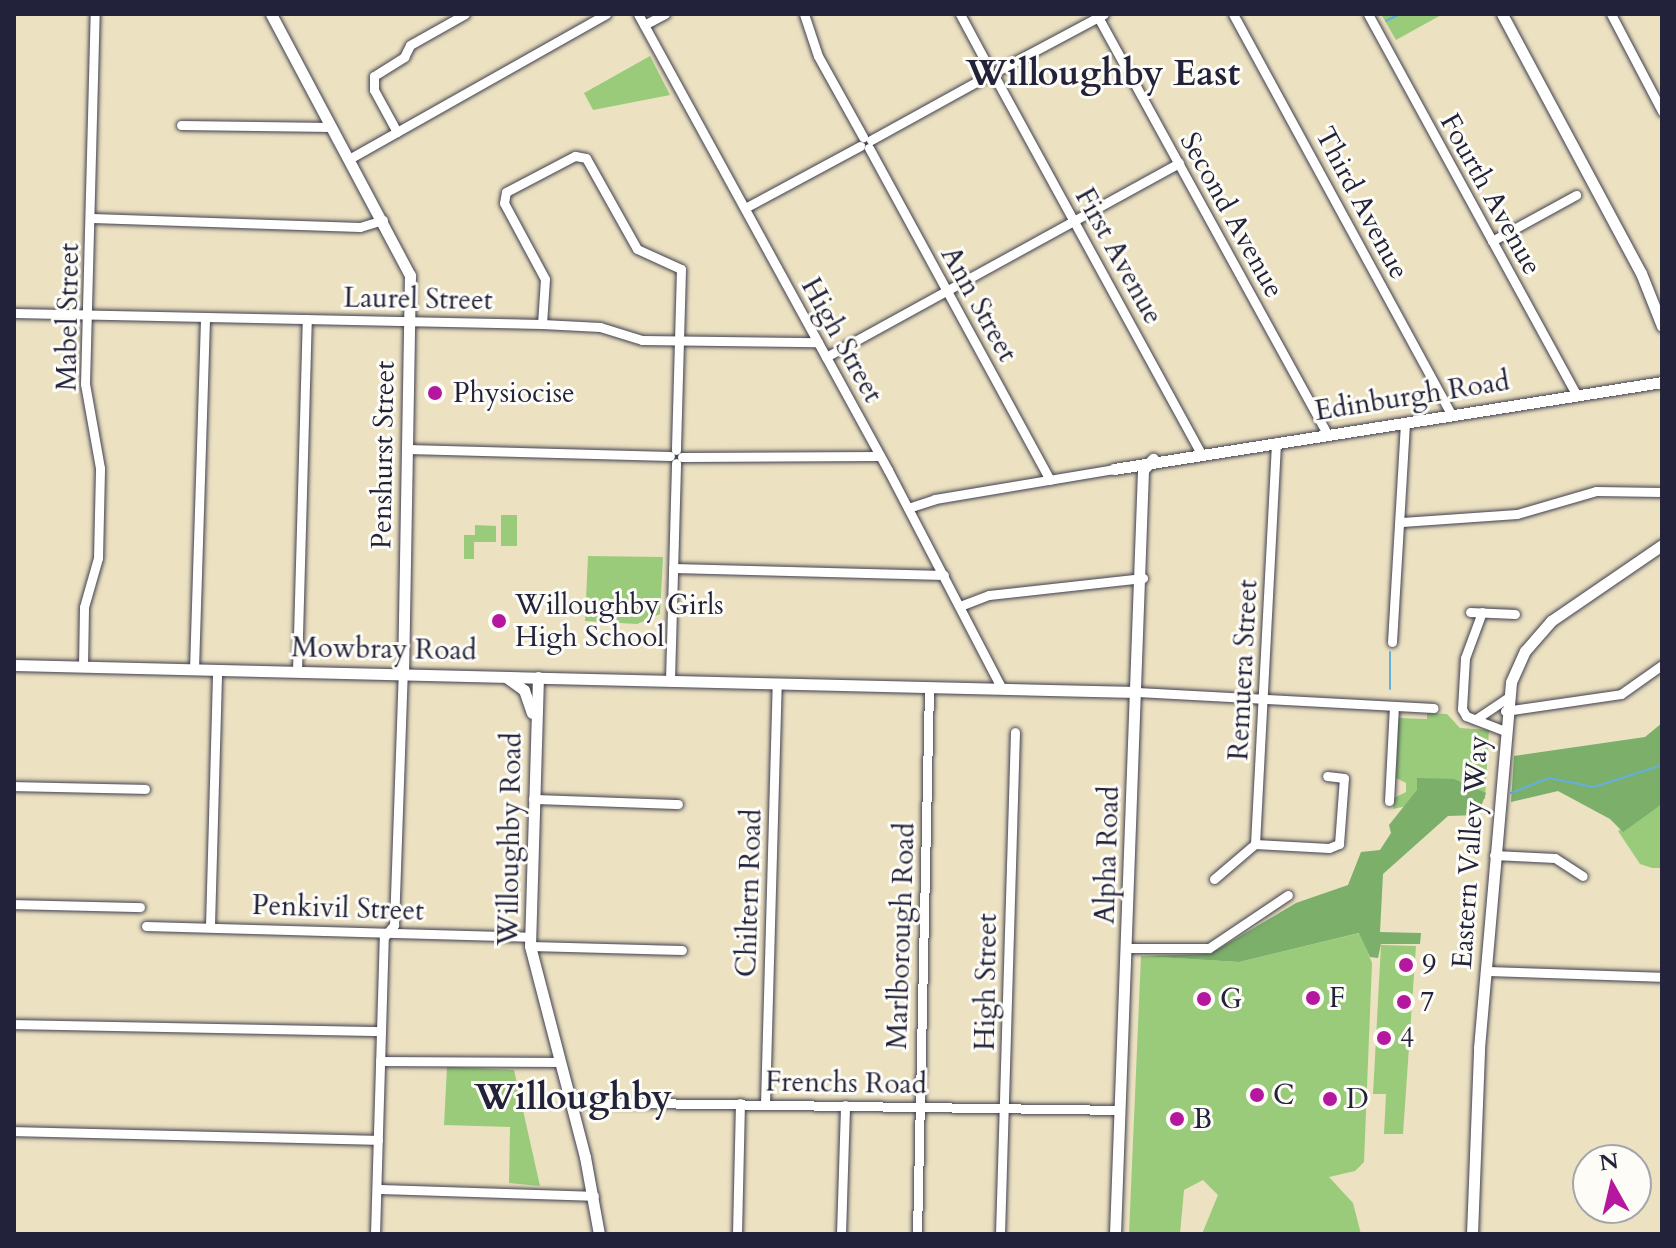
<!DOCTYPE html>
<style>
body{margin:0}
#map{position:relative;width:1676px;height:1248px;overflow:hidden;background:#ece2c2;font-family:Cardo,serif}
div>[style]{position:absolute}
.green>*{inset:0;background:#9acb7a;transform-origin:0 0}
.forest>*{inset:0;background:#7baf6a}
.stream>*{height:2px;margin:-1px;padding:0 1px;transform-origin:1px;border-radius:1px;background:#65afdd}
.roads{filter:drop-shadow(0 0 2px #403f4f) drop-shadow(0 0 2px #403f4f)}
.minor>*{height:9px;margin:-4.5px;padding:0 4.5px;transform-origin:4.5px;border-radius:4.5px;background:#fff}
.major>*{height:11px;margin:-5.5px;padding:0 5.5px;transform-origin:5.5px;border-radius:5.5px;background:#fff}
.dots>*{width:22px;height:22px;translate:-50% -50%;box-sizing:border-box;border:4px solid #fdfcf7;border-radius:50%}
span{translate:-50% -50%;white-space:nowrap;text-align:center;line-height:1.15;-webkit-text-stroke:6px #fdfcf7;paint-order:stroke}
.street-label{font-size:28px;color:#22223b}
.poi-label{font-size:28px;color:#22223b}
.left{translate:0 -50%;text-align:left}
.district-label{font-size:36px;color:#22223b;font-weight:700}
.frame{position:absolute;inset:0;border:16px solid #22223b;pointer-events:none}
.north{position:absolute;left:1572px;top:1144px;width:80px;height:80px;box-sizing:border-box;background:#fdfcf7;border:2px solid #a5a5ac;border-radius:50%;rotate:352deg;font-size:22px;font-weight:700;line-height:32px;text-align:center;color:#22223b}
.north::after{content:'';display:block;margin:auto;width:28px;height:36px;background:#b5179e;clip-path:polygon(50% 0,100% 100%,50% 72%,0 100%)}
</style>
<div id="map">
<div class="green">
<div style="clip-path:polygon(1381px 14px,1443px 14px,1396px 40px)"></div>
<div style="clip-path:polygon(650px 56px,670px 95px,593px 110px,584px 93px)"></div>
<div style="left:501px;top:515px;width:16px;height:31px"></div>
<div style="clip-path:polygon(475px 525px,496px 526px,496px 542px,474px 542px,474px 559px,464px 559px,464px 535px,475px 535px)"></div>
<div style="clip-path:polygon(588px 556px,663px 557px,660px 614px,637px 624px,585px 621px)"></div>
<div style="clip-path:polygon(1427px 713px,1447px 714px,1460px 728px,1489px 730px,1485px 799px,1445px 798px,1393px 809px,1394px 798px,1406px 792px,1406px 783px,1396px 778px,1398px 718px,1427px 719px)"></div>
<div style="clip-path:polygon(1662px 804px,1662px 868px,1652px 868px,1640px 864px,1618px 831px)"></div>
<div style="clip-path:polygon(1360px 933px,1372px 963px,1364px 1162px,1355px 1171px,1329px 1177px,1353px 1203px,1361px 1234px,1202px 1234px,1218px 1195px,1203px 1180px,1184px 1190px,1180px 1234px,1129px 1234px,1141px 956px,1239px 962px)"></div>
<div style="clip-path:polygon(1381px 945px,1416px 946px,1403px 1134px,1384px 1134px,1386px 1094px,1373px 1094px)"></div>
<div style="clip-path:polygon(447px 1067px,514px 1070px,540px 1186px,509px 1183px,510px 1127px,444px 1125px)"></div>
</div>
<div class="forest">
<div style="clip-path:polygon(1662px 723px,1662px 804px,1623px 832px,1610px 819px,1558px 791px,1511px 802px,1514px 756px,1645px 737px)"></div>
<div style="clip-path:polygon(1417px 778px,1454px 779px,1486px 793px,1478px 815px,1448px 816px,1383px 874px,1380px 932px,1421px 933px,1420px 944px,1381px 944px,1378px 958px,1370px 957px,1359px 933px,1239px 962px,1141px 956px,1210px 954px,1296px 903px,1348px 885px,1361px 852px,1380px 850px,1391px 833px,1389px 825px,1417px 790px)"></div>
</div>
<div class="stream">
<div style="left:1386px;top:21px;width:16px;rotate:-27deg"></div>
<div style="left:1390px;top:689px;width:37px;rotate:-90deg"></div>
<div style="left:1511px;top:793px;width:41px;rotate:-21.5deg"></div>
<div style="left:1549px;top:778px;width:46px;rotate:11.3deg"></div>
<div style="left:1594px;top:787px;width:71px;rotate:-17.9deg"></div>
</div>
<div class="roads">
<div class="minor">
<div style="left:638px;top:14px;width:520px;rotate:61.27deg"></div>
<div style="left:888px;top:470px;width:247px;rotate:62.5deg"></div>
<div style="left:804px;top:14px;width:44px;rotate:71.6deg"></div>
<div style="left:818px;top:56px;width:93px;rotate:60.9deg"></div>
<div style="left:960px;top:14px;width:61px;rotate:61.8deg"></div>
<div style="left:1233px;top:14px;width:456px;rotate:61.4deg"></div>
<div style="left:1368px;top:14px;width:433px;rotate:61.3deg"></div>
<div style="left:1611px;top:14px;width:110px;rotate:62.3deg"></div>
<div style="left:1098px;top:17px;width:476px;rotate:61.2deg"></div>
<div style="left:644px;top:25px;width:24px;rotate:-28deg"></div>
<div style="left:999px;top:70px;width:119px;rotate:-28.1deg"></div>
<div style="left:996px;top:79px;width:429px;rotate:61.3deg"></div>
<div style="left:181px;top:125px;width:150px;rotate:0.8deg"></div>
<div style="left:397px;top:132px;width:48px;rotate:-118.7deg"></div>
<div style="left:374px;top:90px;width:14px;rotate:-90deg"></div>
<div style="left:374px;top:76px;width:36px;rotate:-32deg"></div>
<div style="left:404px;top:57px;width:13px;rotate:-63deg"></div>
<div style="left:410px;top:45px;width:63px;rotate:-29.4deg"></div>
<div style="left:871px;top:140px;width:132px;rotate:-28.9deg"></div>
<div style="left:869px;top:148px;width:378px;rotate:61.4deg"></div>
<div style="left:349px;top:159px;width:295px;rotate:-29.4deg"></div>
<div style="left:745px;top:208px;width:131px;rotate:-28.3deg"></div>
<div style="left:92px;top:218px;width:268px;rotate:1.9deg"></div>
<div style="left:360px;top:227px;width:24px;rotate:-17deg"></div>
<div style="left:1492px;top:241px;width:96px;rotate:-28.7deg"></div>
<div style="left:14px;top:313px;width:528px;rotate:1.19deg"></div>
<div style="left:542px;top:324px;width:58px;rotate:3deg"></div>
<div style="left:600px;top:327px;width:44px;rotate:17.2deg"></div>
<div style="left:642px;top:340px;width:176px;rotate:0.7deg"></div>
<div style="left:542px;top:324px;width:45px;rotate:-86.2deg"></div>
<div style="left:545px;top:279px;width:86px;rotate:-118.3deg"></div>
<div style="left:504px;top:203px;width:11px;rotate:-80deg"></div>
<div style="left:506px;top:192px;width:78px;rotate:-27.6deg"></div>
<div style="left:575px;top:156px;width:11px;rotate:10deg"></div>
<div style="left:586px;top:158px;width:104px;rotate:60.7deg"></div>
<div style="left:637px;top:249px;width:48px;rotate:24.4deg"></div>
<div style="left:681px;top:269px;width:181px;rotate:91.6deg"></div>
<div style="left:826px;top:357px;width:403px;rotate:-28.8deg"></div>
<div style="left:407px;top:449px;width:263px;rotate:1.5deg"></div>
<div style="left:682px;top:457px;width:198px;rotate:-0.3deg"></div>
<div style="left:908px;top:508px;width:28px;rotate:-18deg"></div>
<div style="left:935px;top:499px;width:181px;rotate:-9.5deg"></div>
<div style="left:1402px;top:522px;width:115px;rotate:-4deg"></div>
<div style="left:1517px;top:514px;width:82px;rotate:-16.2deg"></div>
<div style="left:1596px;top:491px;width:66px;rotate:0.9deg"></div>
<div style="left:673px;top:568px;width:271px;rotate:1.5deg"></div>
<div style="left:960px;top:606px;width:31px;rotate:-21deg"></div>
<div style="left:989px;top:595px;width:155px;rotate:-6.3deg"></div>
<div style="left:1470px;top:612px;width:45px;rotate:2.5deg"></div>
<div style="left:1482px;top:612px;width:49px;rotate:110.3deg"></div>
<div style="left:1465px;top:658px;width:51px;rotate:93.4deg"></div>
<div style="left:1462px;top:709px;width:8px;rotate:60deg"></div>
<div style="left:1466px;top:716px;width:40px;rotate:21deg"></div>
<div style="left:1392px;top:642px;width:220px;rotate:-86.6deg"></div>
<div style="left:83px;top:666px;width:59px;rotate:-89deg"></div>
<div style="left:84px;top:607px;width:51px;rotate:-74.1deg"></div>
<div style="left:98px;top:558px;width:90px;rotate:-88.7deg"></div>
<div style="left:100px;top:468px;width:85px;rotate:-100.1deg"></div>
<div style="left:85px;top:384px;width:370px;rotate:-88.5deg"></div>
<div style="left:194px;top:669px;width:352px;rotate:-88.2deg"></div>
<div style="left:297px;top:671px;width:352px;rotate:-88.4deg"></div>
<div style="left:670px;top:680px;width:217px;rotate:-88.4deg"></div>
<div style="left:1137px;top:692px;width:297px;rotate:3.1deg"></div>
<div style="left:1505px;top:711px;width:117px;rotate:-8.3deg"></div>
<div style="left:1621px;top:694px;width:50px;rotate:-35.3deg"></div>
<div style="left:1476px;top:719px;width:36px;rotate:-34deg"></div>
<div style="left:14px;top:786px;width:131px;rotate:1.3deg"></div>
<div style="left:533px;top:799px;width:145px;rotate:2deg"></div>
<div style="left:1389px;top:801px;width:94px;rotate:-87deg"></div>
<div style="left:1255px;top:844px;width:74px;rotate:3.1deg"></div>
<div style="left:1329px;top:848px;width:11px;rotate:-22deg"></div>
<div style="left:1339px;top:844px;width:66px;rotate:-85.7deg"></div>
<div style="left:1344px;top:778px;width:17px;rotate:-173deg"></div>
<div style="left:1494px;top:855px;width:61px;rotate:2.8deg"></div>
<div style="left:1555px;top:858px;width:33px;rotate:33deg"></div>
<div style="left:1214px;top:879px;width:54px;rotate:-40.5deg"></div>
<div style="left:1255px;top:844px;width:402px;rotate:-87deg"></div>
<div style="left:14px;top:904px;width:126px;rotate:1.4deg"></div>
<div style="left:146px;top:926px;width:383px;rotate:1.6deg"></div>
<div style="left:210px;top:926px;width:257px;rotate:-88.4deg"></div>
<div style="left:530px;top:946px;width:152px;rotate:1.5deg"></div>
<div style="left:1127px;top:948px;width:82px"></div>
<div style="left:1209px;top:948px;width:95px;rotate:-33.9deg"></div>
<div style="left:1485px;top:971px;width:177px;rotate:1.9deg"></div>
<div style="left:14px;top:1024px;width:367px;rotate:1.1deg"></div>
<div style="left:380px;top:1061px;width:180px;rotate:0.3deg"></div>
<div style="left:571px;top:1102px;width:549px;rotate:0.83deg"></div>
<div style="left:765px;top:1104px;width:421px;rotate:-88.4deg"></div>
<div style="left:14px;top:1131px;width:364px;rotate:1.4deg"></div>
<div style="left:377px;top:1189px;width:217px;rotate:1.8deg"></div>
<div style="left:375px;top:1234px;width:297px;rotate:-88.3deg"></div>
<div style="left:384px;top:937px;width:16px;rotate:-50deg"></div>
<div style="left:394px;top:925px;width:252px;rotate:-88deg"></div>
<div style="left:737px;top:1234px;width:131px;rotate:-88.7deg"></div>
<div style="left:841px;top:1234px;width:129px;rotate:-88.2deg"></div>
<div style="left:917px;top:1234px;width:547px;rotate:-88.74deg"></div>
<div style="left:1000px;top:1234px;width:502px;rotate:-88.29deg"></div>
</div>
<div class="major">
<div style="left:271px;top:14px;width:296px;rotate:62deg"></div>
<div style="left:410px;top:275px;width:398px;rotate:91deg"></div>
<div style="left:1502px;top:14px;width:294px;rotate:61.8deg"></div>
<div style="left:1641px;top:273px;width:57px;rotate:68.4deg"></div>
<div style="left:1114px;top:469px;width:555px;rotate:-9.02deg"></div>
<div style="left:14px;top:665px;width:1123px;rotate:1.38deg"></div>
<div style="left:506px;top:677px;width:22px;rotate:36deg"></div>
<div style="left:524px;top:690px;width:24px;rotate:71deg"></div>
<div style="left:538px;top:677px;width:269px;rotate:91.7deg"></div>
<div style="left:530px;top:946px;width:218px;rotate:75.4deg"></div>
<div style="left:585px;top:1157px;width:78px;rotate:79.7deg"></div>
<div style="left:1115px;top:1234px;width:765px;rotate:-87.9deg"></div>
<div style="left:1143px;top:470px;width:15px;rotate:-48deg"></div>
<div style="left:1472px;top:1234px;width:186px;rotate:-87.8deg"></div>
<div style="left:1479px;top:1048px;width:367px;rotate:-85deg"></div>
<div style="left:1511px;top:682px;width:34px;rotate:-66deg"></div>
<div style="left:1525px;top:651px;width:40px;rotate:-49deg"></div>
<div style="left:1551px;top:621px;width:135px;rotate:-34.4deg"></div>
</div>
</div>
<div class="dots">
<div style="left:435px;top:393px;background:#b5179e"></div>
<div style="left:499px;top:621px;background:#b5179e"></div>
<div style="left:1406px;top:965px;background:#b5179e"></div>
<div style="left:1313px;top:998px;background:#b5179e"></div>
<div style="left:1204px;top:999px;background:#b5179e"></div>
<div style="left:1404px;top:1002px;background:#b5179e"></div>
<div style="left:1384px;top:1038px;background:#b5179e"></div>
<div style="left:1257px;top:1095px;background:#b5179e"></div>
<div style="left:1330px;top:1099px;background:#b5179e"></div>
<div style="left:1177px;top:1119px;background:#b5179e"></div>
</div>
<div class="street-label">
<span style="left:1491px;top:194px;rotate:61deg">Fourth Avenue</span>
<span style="left:1362px;top:203px;rotate:62deg">Third Avenue</span>
<span style="left:1232px;top:215px;rotate:61deg">Second Avenue</span>
<span style="left:1119px;top:256px;rotate:61deg">First Avenue</span>
<span style="left:418px;top:299px;rotate:1deg">Laurel Street</span>
<span style="left:979px;top:304px;rotate:61deg">Ann Street</span>
<span style="left:68px;top:317px;rotate:-89deg">Mabel Street</span>
<span style="left:842px;top:340px;rotate:61deg">High Street</span>
<span style="left:1412px;top:396px;rotate:-9deg">Edinburgh Road</span>
<span style="left:383px;top:455px;rotate:-89deg">Penshurst Street</span>
<span style="left:384px;top:649px;rotate:1deg">Mowbray Road</span>
<span style="left:1243px;top:670px;rotate:-87deg">Remuera Street</span>
<span style="left:510px;top:839px;rotate:-89deg">Willoughby Road</span>
<span style="left:1470px;top:852px;rotate:-86deg">Eastern Valley Way</span>
<span style="left:1107px;top:855px;rotate:-88deg">Alpha Road</span>
<span style="left:749px;top:893px;rotate:-88deg">Chiltern Road</span>
<span style="left:338px;top:908px;rotate:2deg">Penkivil Street</span>
<span style="left:901px;top:936px;rotate:-88deg">Marlborough Road</span>
<span style="left:986px;top:982px;rotate:-89deg">High Street</span>
<span style="left:846px;top:1083px;rotate:1deg">Frenchs Road</span>
</div>
<div class="poi-label">
<span class="left" style="left:453px;top:393px">Physiocise</span>
<span class="left" style="left:515px;top:621px">Willoughby Girls<br>High School</span>
<span class="left" style="left:1422px;top:965px">9</span>
<span class="left" style="left:1329px;top:998px">F</span>
<span class="left" style="left:1220px;top:999px">G</span>
<span class="left" style="left:1420px;top:1002px">7</span>
<span class="left" style="left:1400px;top:1038px">4</span>
<span class="left" style="left:1273px;top:1095px">C</span>
<span class="left" style="left:1346px;top:1099px">D</span>
<span class="left" style="left:1193px;top:1119px">B</span>
</div>
<div class="district-label">
<span style="left:1103px;top:74px">Willoughby East</span>
<span style="left:573px;top:1098px">Willoughby</span>
</div>
<div class="frame"></div>
<div class="north">N</div>
</div>
